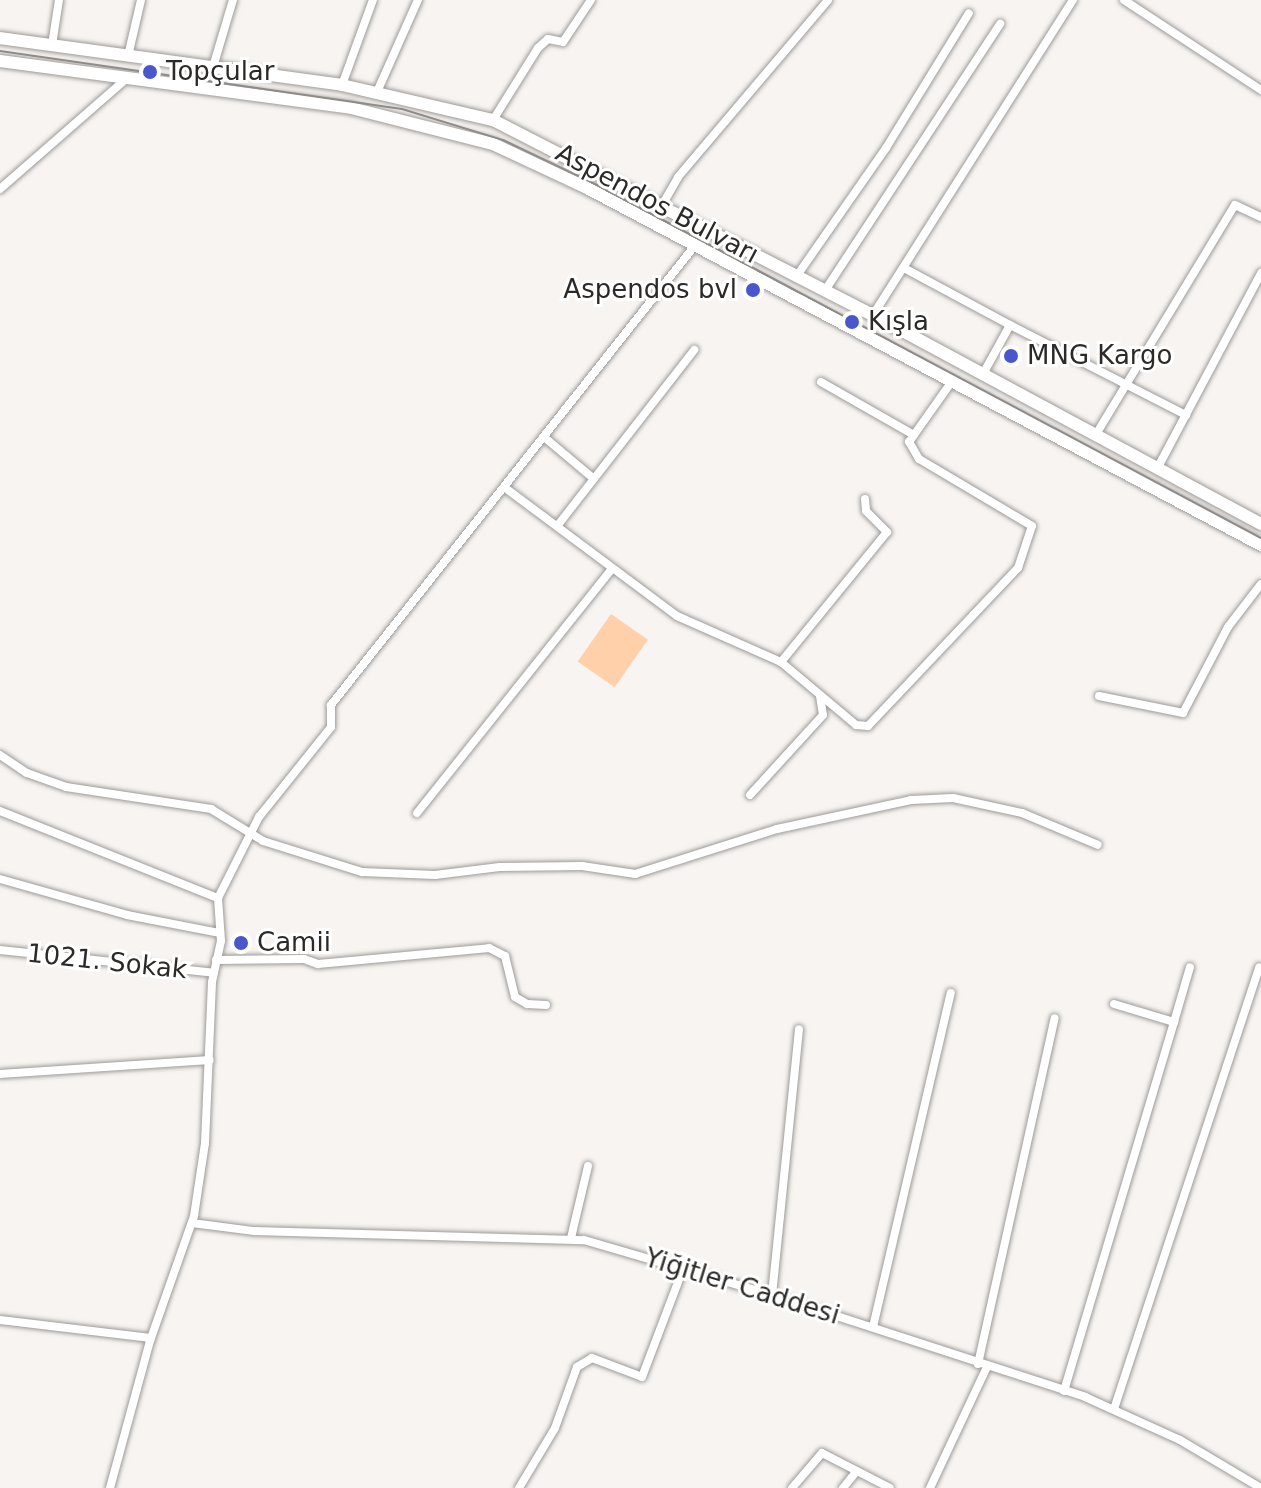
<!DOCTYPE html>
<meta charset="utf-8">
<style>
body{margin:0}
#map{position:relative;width:1261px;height:1488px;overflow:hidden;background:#f7f4f1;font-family:"DejaVu Sans",sans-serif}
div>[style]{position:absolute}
.green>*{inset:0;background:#ffd0a9;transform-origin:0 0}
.roads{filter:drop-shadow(0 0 2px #9d9a98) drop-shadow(0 0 2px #9d9a98)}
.street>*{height:8px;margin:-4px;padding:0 4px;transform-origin:4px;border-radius:4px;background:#fff}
.primary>*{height:12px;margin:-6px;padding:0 6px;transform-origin:6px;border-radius:6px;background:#fff}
.tram>*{height:2px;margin:-1px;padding:0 1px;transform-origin:1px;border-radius:1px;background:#8e8c8a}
.dots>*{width:22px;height:22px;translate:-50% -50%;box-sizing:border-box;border:4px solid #fff;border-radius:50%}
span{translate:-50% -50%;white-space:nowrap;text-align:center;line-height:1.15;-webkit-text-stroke:6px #fff;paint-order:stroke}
.poi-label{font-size:26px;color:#2b2a29}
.left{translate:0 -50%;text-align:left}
.right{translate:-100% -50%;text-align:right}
.street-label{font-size:26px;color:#2b2a29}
</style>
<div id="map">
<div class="green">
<div style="left:611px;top:614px;width:45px;height:58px;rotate:35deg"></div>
</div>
<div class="roads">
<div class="street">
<div style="left:1124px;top:0;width:164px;rotate:33.3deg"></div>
<div style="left:52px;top:45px;width:46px;rotate:-81.2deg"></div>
<div style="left:128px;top:56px;width:57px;rotate:-76.9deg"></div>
<div style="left:213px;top:67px;width:70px;rotate:-73.4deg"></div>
<div style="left:342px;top:85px;width:90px;rotate:-70deg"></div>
<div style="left:377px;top:92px;width:101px;rotate:-66deg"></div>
<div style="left:493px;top:120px;width:85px;rotate:-58deg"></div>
<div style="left:538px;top:48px;width:13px;rotate:-42deg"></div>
<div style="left:548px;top:39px;width:15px;rotate:11deg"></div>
<div style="left:563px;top:42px;width:50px;rotate:-56.3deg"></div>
<div style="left:0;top:189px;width:167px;rotate:-41.1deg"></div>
<div style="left:661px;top:207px;width:34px;rotate:-60deg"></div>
<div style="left:678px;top:177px;width:232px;rotate:-49.7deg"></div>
<div style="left:904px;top:268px;width:120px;rotate:28.3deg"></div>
<div style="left:796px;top:277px;width:157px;rotate:-55.1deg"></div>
<div style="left:886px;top:148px;width:158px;rotate:-58.4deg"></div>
<div style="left:824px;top:292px;width:321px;rotate:-56.7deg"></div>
<div style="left:873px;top:315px;width:373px;rotate:-57.6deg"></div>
<div style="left:983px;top:374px;width:56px;rotate:-61.1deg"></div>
<div style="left:1010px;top:325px;width:198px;rotate:27.1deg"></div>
<div style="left:821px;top:382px;width:107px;rotate:29.7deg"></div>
<div style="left:1095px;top:436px;width:270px;rotate:-58.8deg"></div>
<div style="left:1235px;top:205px;width:29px;rotate:25deg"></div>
<div style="left:544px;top:437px;width:65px;rotate:40deg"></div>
<div style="left:1157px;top:469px;width:222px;rotate:-62deg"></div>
<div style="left:504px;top:487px;width:216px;rotate:36.7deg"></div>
<div style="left:677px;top:616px;width:114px;rotate:23.9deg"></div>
<div style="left:865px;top:499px;width:12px;rotate:85deg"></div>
<div style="left:866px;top:511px;width:30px;rotate:45deg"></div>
<div style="left:887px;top:532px;width:168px;rotate:129.2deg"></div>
<div style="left:781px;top:662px;width:98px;rotate:40deg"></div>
<div style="left:856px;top:725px;width:12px;rotate:5deg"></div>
<div style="left:868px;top:726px;width:218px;rotate:-46.5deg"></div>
<div style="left:1018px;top:568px;width:44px;rotate:-71.6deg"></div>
<div style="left:1032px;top:526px;width:131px;rotate:-149.3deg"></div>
<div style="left:919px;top:459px;width:20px;rotate:-120deg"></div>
<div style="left:909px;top:442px;width:71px;rotate:-54.7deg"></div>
<div style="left:558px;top:525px;width:222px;rotate:-52.1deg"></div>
<div style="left:1099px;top:696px;width:86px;rotate:11.4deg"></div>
<div style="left:1183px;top:713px;width:97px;rotate:-62.4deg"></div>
<div style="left:1228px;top:627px;width:54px;rotate:-52.5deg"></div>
<div style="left:0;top:755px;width:32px;rotate:34deg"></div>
<div style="left:27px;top:773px;width:41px;rotate:19.7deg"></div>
<div style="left:66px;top:787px;width:147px;rotate:8.6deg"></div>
<div style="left:211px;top:809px;width:61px;rotate:31.6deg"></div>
<div style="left:263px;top:841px;width:104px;rotate:17.4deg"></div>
<div style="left:362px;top:872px;width:73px;rotate:2.4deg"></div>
<div style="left:435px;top:875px;width:65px;rotate:-7deg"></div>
<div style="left:500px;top:867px;width:82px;rotate:-0.7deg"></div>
<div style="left:582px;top:866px;width:54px;rotate:8.6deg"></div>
<div style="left:635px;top:874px;width:149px;rotate:-17.6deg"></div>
<div style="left:777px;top:829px;width:137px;rotate:-12.2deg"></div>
<div style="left:911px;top:800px;width:42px;rotate:-2.7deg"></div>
<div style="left:953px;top:798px;width:71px;rotate:12.3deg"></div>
<div style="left:1022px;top:813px;width:82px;rotate:22.8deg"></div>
<div style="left:750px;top:795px;width:108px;rotate:-47.6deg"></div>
<div style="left:823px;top:715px;width:20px;rotate:-99deg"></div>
<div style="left:0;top:811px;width:235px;rotate:21.8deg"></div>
<div style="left:417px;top:813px;width:312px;rotate:-51.4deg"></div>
<div style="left:0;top:879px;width:132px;rotate:15.8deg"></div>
<div style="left:127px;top:915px;width:95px;rotate:11deg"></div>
<div style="left:0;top:950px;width:215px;rotate:6.1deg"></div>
<div style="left:216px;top:960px;width:88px;rotate:-0.7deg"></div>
<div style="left:304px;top:959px;width:15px;rotate:20deg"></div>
<div style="left:318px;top:964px;width:172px;rotate:-5.3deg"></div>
<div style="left:489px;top:948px;width:18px;rotate:27deg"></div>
<div style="left:505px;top:956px;width:42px;rotate:76.3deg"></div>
<div style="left:515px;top:997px;width:14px;rotate:30deg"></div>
<div style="left:527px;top:1004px;width:19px;rotate:3deg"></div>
<div style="left:1114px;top:1004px;width:63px;rotate:16.7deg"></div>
<div style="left:1174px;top:1022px;width:57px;rotate:-73.8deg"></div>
<div style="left:0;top:1074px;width:210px;rotate:-3.8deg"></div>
<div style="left:192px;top:1223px;width:63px;rotate:7.4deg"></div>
<div style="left:254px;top:1231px;width:330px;rotate:1.6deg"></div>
<div style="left:584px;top:1240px;width:196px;rotate:16.3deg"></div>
<div style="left:772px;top:1295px;width:329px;rotate:18deg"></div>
<div style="left:1085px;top:1397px;width:104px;rotate:24.4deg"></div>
<div style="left:1180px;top:1440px;width:94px;rotate:30.7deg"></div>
<div style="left:571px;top:1238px;width:74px;rotate:-76.7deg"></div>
<div style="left:772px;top:1295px;width:267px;rotate:-84.2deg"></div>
<div style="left:0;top:1320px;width:152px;rotate:6.8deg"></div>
<div style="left:873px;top:1327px;width:343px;rotate:-76.9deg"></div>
<div style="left:978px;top:1364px;width:354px;rotate:-77.5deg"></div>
<div style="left:1064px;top:1391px;width:385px;rotate:-73.4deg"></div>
<div style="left:1114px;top:1409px;width:465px;rotate:-71.8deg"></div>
<div style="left:110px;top:1488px;width:152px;rotate:-74.8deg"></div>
<div style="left:150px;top:1341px;width:133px;rotate:-70.6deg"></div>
<div style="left:194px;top:1216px;width:74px;rotate:-81.4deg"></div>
<div style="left:205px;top:1143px;width:161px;rotate:-87.5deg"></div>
<div style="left:212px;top:982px;width:42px;rotate:-77.6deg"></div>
<div style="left:221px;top:941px;width:43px;rotate:-94deg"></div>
<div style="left:218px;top:898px;width:91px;rotate:-63.2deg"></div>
<div style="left:259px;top:817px;width:115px;rotate:-51.3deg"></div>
<div style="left:331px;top:727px;width:22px;rotate:-90deg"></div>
<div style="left:331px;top:705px;width:583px;rotate:-51.62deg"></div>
<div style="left:519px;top:1488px;width:70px;rotate:-59deg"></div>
<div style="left:555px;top:1428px;width:65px;rotate:-70.2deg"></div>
<div style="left:577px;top:1367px;width:17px;rotate:-31deg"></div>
<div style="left:592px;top:1358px;width:53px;rotate:20.8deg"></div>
<div style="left:642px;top:1377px;width:116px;rotate:-69.2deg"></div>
<div style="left:792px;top:1488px;width:46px;rotate:-49.4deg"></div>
<div style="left:822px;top:1453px;width:76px;rotate:27.2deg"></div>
<div style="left:843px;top:1488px;width:21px;rotate:-51deg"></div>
<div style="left:930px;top:1488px;width:134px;rotate:-64.8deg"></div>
</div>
<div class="primary">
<div style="left:0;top:38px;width:345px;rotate:7.8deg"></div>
<div style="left:342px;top:85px;width:155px;rotate:13.1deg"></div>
<div style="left:493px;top:120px;width:427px;rotate:27.2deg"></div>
<div style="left:873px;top:315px;width:441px;rotate:28.3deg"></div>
<div style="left:0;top:61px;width:354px;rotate:7.6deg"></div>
<div style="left:351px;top:108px;width:146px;rotate:14.2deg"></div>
<div style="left:493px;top:144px;width:104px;rotate:25.1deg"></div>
<div style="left:587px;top:188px;width:763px;rotate:27.91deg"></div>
</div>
</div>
<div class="tram">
<div style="left:0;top:51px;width:406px;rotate:8.2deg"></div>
<div style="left:402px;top:109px;width:106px;rotate:17.1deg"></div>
<div style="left:503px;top:140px;width:104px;rotate:25.6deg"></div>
<div style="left:597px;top:185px;width:752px;rotate:28deg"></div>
</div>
<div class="dots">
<div style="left:150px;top:72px;background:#4a56cc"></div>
<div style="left:753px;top:290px;background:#4a56cc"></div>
<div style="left:852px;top:322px;background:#4a56cc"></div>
<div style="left:1011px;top:356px;background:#4a56cc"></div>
<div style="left:241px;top:943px;background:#4a56cc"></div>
</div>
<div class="poi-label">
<span class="left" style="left:166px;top:72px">Topçular</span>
<span class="right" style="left:737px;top:290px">Aspendos bvl</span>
<span class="left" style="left:868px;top:322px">Kışla</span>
<span class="left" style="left:1027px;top:356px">MNG Kargo</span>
<span class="left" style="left:257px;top:943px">Camii</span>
</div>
<div class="street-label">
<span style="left:657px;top:204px;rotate:28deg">Aspendos Bulvarı</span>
<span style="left:107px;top:962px;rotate:6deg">1021. Sokak</span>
<span style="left:742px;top:1287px;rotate:17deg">Yiğitler Caddesi</span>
</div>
</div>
